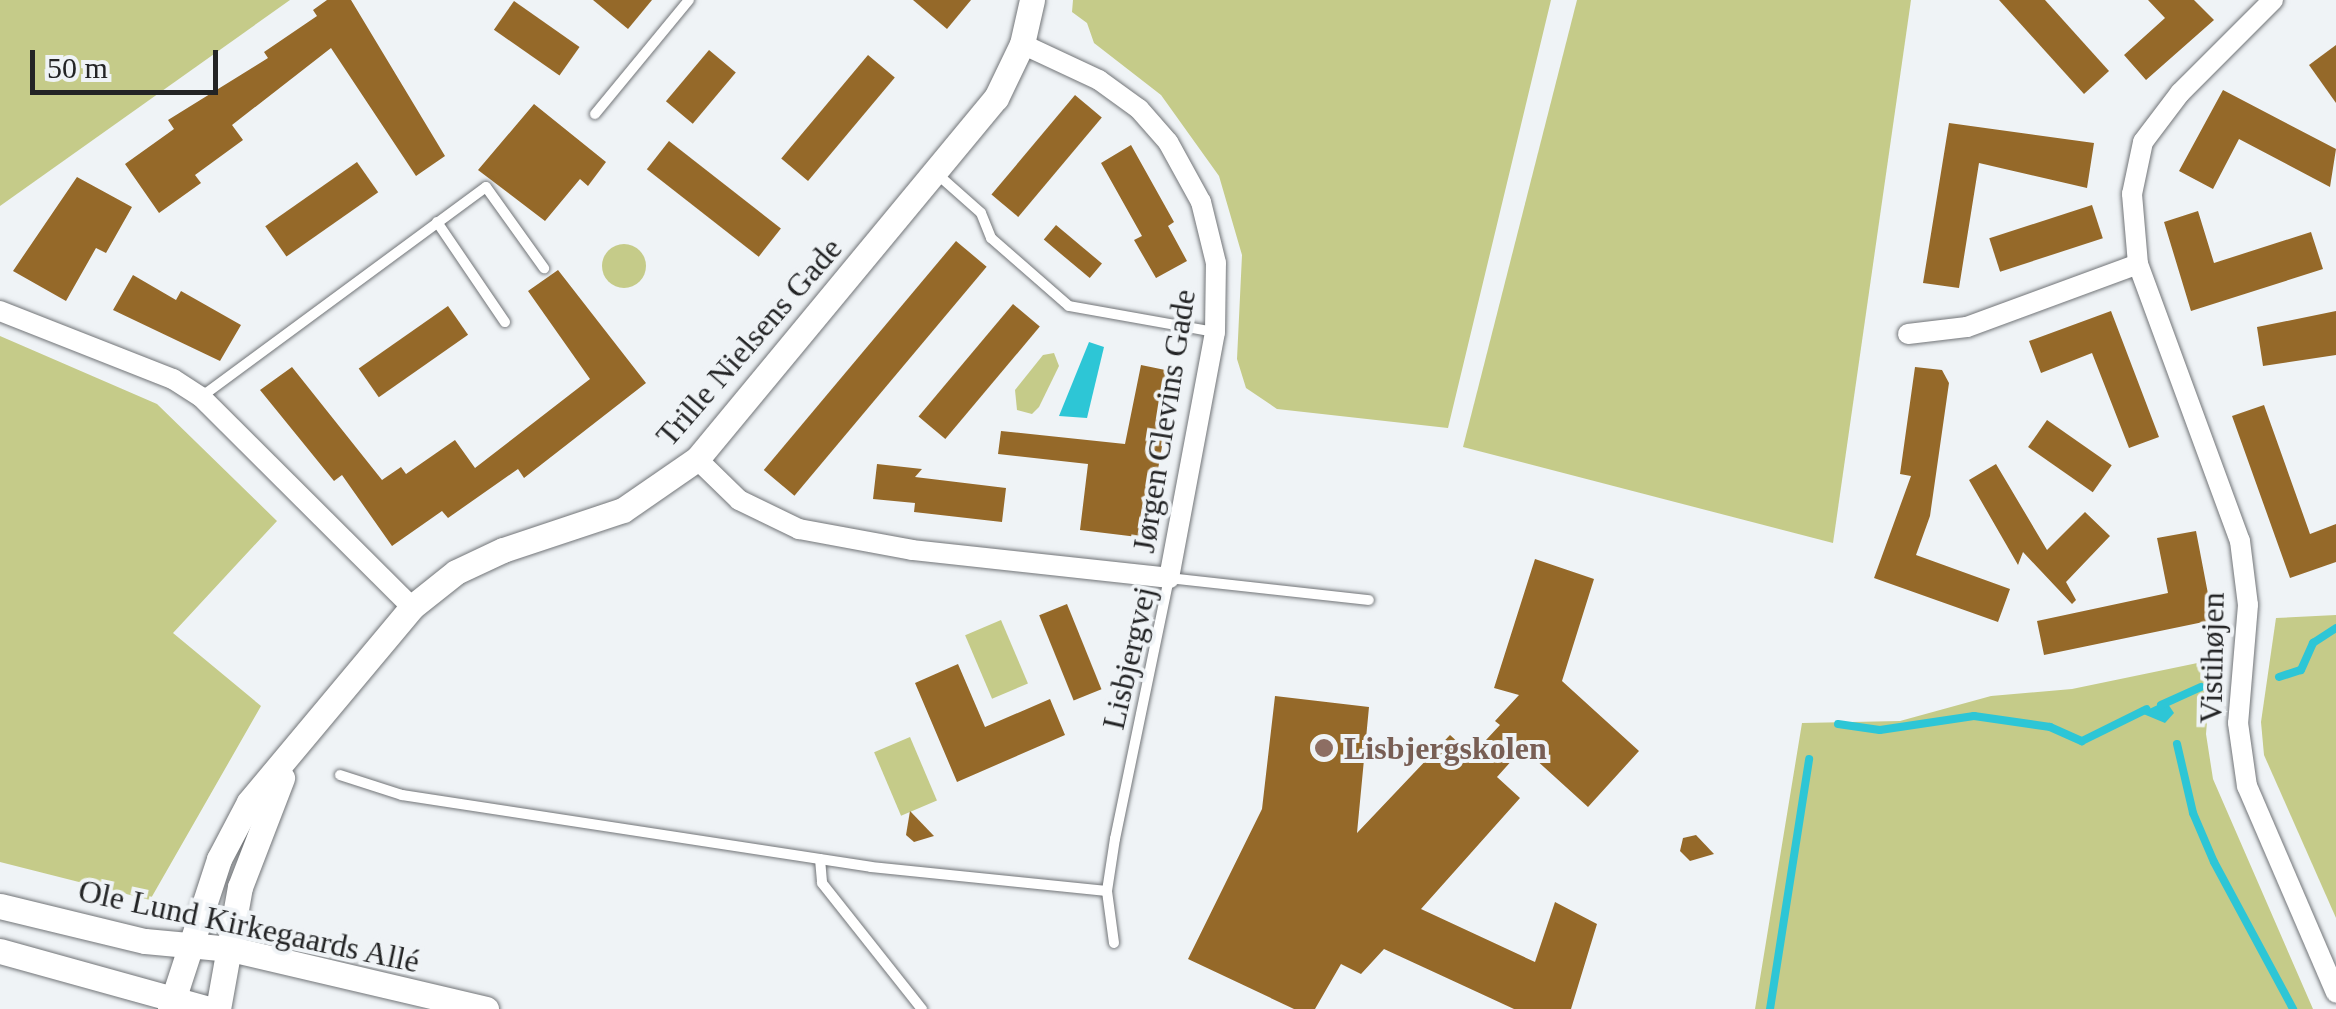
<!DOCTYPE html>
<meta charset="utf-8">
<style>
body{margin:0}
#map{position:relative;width:2336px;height:1009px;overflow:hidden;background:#eff3f6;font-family:Georgia,serif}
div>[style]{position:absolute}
.green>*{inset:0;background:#c5cb89;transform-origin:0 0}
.round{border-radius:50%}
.water>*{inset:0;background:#2dc6d6}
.stream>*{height:8px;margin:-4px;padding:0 4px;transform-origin:4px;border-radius:4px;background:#2dc6d6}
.building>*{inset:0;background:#956929;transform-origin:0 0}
.roads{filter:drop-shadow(0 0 2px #727578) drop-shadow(0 0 2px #727578)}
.service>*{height:10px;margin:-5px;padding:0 5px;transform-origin:5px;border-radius:5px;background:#fff}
.minor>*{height:20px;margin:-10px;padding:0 10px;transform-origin:10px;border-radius:10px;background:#fff}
.tertiary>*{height:25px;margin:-12.5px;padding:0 12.5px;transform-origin:12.5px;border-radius:12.5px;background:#fff}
.dots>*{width:28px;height:28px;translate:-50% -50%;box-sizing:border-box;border:5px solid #eff3f6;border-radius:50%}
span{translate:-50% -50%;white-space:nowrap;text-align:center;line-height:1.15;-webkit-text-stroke:8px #eff3f6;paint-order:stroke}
.street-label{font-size:32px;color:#232425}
.education-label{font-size:32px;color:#785e54;font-weight:700}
.left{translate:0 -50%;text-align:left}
.scale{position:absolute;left:30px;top:50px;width:188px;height:45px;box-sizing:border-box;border:5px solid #232425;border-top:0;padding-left:12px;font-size:30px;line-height:35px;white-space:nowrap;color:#232425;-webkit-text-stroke:8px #eff3f6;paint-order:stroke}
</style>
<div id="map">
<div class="green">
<div style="clip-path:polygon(0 0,290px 0,0 206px)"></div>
<div style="clip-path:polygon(1073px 0,1551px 0,1448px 428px,1277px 409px,1246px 388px,1237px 359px,1242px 255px,1219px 176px,1161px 95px,1094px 43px,1087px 23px,1072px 12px)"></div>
<div style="clip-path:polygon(1577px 0,1911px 0,1833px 543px,1463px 447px)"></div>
<div class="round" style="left:602px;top:244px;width:44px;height:44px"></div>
<div style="clip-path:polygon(0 336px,157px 404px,277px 521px,173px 633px,261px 706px,150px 900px,0 862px)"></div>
<div style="clip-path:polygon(1054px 353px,1059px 366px,1039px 407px,1032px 414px,1017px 410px,1015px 390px,1043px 355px)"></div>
<div style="clip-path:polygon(2336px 615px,2336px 918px,2264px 755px,2261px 722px,2276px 618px)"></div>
<div style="left:1001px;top:620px;width:69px;height:39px;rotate:67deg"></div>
<div style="clip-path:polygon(2212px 660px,2206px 734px,2213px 779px,2313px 1009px,1755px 1009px,1802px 723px,1900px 721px,1991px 696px,2072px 689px)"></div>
<div style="left:910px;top:737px;width:69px;height:39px;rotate:67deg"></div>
</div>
<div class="water">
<div style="clip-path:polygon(1089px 342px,1104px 347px,1087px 418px,1059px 416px)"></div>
<div style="clip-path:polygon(2166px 701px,2174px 713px,2165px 723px,2141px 713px)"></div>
</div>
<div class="stream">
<div style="left:2279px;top:677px;width:23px;rotate:-18deg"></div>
<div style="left:2301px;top:670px;width:30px;rotate:-66deg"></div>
<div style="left:2313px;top:643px;width:27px;rotate:-33deg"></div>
<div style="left:2161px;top:705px;width:44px;rotate:-24.2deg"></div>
<div style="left:1838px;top:724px;width:42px;rotate:8.1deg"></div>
<div style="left:1880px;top:730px;width:95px;rotate:-8.5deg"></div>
<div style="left:1974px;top:716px;width:77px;rotate:8.2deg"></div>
<div style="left:2050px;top:727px;width:35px;rotate:24deg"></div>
<div style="left:2082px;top:741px;width:72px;rotate:-26.2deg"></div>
<div style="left:2177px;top:744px;width:71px;rotate:76.9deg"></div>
<div style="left:2193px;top:813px;width:53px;rotate:66.8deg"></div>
<div style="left:2214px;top:862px;width:167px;rotate:61.7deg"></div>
<div style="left:1770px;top:1009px;width:253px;rotate:-81.1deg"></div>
</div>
<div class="building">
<div style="clip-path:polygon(327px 0,351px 0,445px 156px,416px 176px,331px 48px,232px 125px,243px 140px,195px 175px,201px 183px,159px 213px,125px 164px,174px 129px,168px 120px,268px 58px,264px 52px,317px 16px,313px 10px)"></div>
<div style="clip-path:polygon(593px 0,652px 0,628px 29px)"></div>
<div style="clip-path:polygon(913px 0,971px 0,947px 29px)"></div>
<div style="clip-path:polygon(1999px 0,2045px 0,2109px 71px,2084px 94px)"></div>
<div style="clip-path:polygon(2148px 0,2194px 0,2214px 20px,2146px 80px,2124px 55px,2165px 18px)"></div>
<div style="left:514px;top:1px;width:80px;height:35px;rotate:35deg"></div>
<div style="clip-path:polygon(2336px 45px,2336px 103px,2309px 65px)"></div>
<div style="left:709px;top:50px;width:35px;height:67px;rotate:40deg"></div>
<div style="left:868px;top:55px;width:35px;height:135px;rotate:40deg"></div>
<div style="clip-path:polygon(2223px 90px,2336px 149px,2330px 187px,2239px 139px,2213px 189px,2179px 171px)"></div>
<div style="left:1075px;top:95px;width:35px;height:130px;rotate:40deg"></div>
<div style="clip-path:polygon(534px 104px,606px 162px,588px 186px,580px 179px,545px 221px,478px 170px)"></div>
<div style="clip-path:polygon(1949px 123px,2094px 143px,2087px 188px,1979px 163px,1959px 288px,1923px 283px)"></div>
<div style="left:669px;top:141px;width:142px;height:36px;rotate:38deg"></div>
<div style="clip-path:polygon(1131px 145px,1174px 222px,1168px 226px,1187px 261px,1156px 278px,1134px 240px,1142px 236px,1101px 163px)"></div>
<div style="left:357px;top:162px;width:37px;height:112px;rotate:55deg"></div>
<div style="clip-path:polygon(77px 177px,132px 207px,106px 253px,96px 248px,66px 301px,13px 271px)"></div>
<div style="left:2092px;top:205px;width:35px;height:108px;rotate:72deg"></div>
<div style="clip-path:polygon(2198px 211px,2214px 263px,2311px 232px,2323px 269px,2191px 311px,2164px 222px)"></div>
<div style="left:1056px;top:225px;width:60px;height:19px;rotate:40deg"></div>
<div style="left:956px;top:241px;width:40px;height:299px;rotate:40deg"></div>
<div style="clip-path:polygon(558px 270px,646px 383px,524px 478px,518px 469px,448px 518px,442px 511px,392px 546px,342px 475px,334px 481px,260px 390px,292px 367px,382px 480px,401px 467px,406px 474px,455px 440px,475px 468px,590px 379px,528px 291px)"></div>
<div style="clip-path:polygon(133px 275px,176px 300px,181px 291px,241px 325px,220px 361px,113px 310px)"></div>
<div style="left:1013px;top:304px;width:35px;height:147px;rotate:40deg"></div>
<div style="left:448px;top:306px;width:35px;height:109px;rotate:55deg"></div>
<div style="clip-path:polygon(2111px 311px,2159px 437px,2129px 448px,2092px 353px,2041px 373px,2029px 341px)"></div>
<div style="clip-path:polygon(2336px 311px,2336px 355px,2263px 366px,2257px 327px)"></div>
<div style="clip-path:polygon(1141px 365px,1175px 372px,1146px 538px,1080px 530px,1088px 464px,998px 454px,1001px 431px,1125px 444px)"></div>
<div style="clip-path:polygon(1915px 367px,1942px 370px,1949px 383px,1930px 516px,1916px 555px,2010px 589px,1998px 622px,1874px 578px,1911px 476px,1900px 474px)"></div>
<div style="clip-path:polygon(2264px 405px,2310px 534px,2336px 524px,2336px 562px,2290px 578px,2232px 416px)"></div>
<div style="left:2047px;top:420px;width:79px;height:33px;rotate:35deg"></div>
<div style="clip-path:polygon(877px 464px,922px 469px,915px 477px,1006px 488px,1002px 522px,914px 512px,915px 503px,873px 499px)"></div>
<div style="clip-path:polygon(1996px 464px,2047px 550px,2085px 512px,2110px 536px,2066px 582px,2076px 600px,2072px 604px,2023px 552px,2018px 565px,1969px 480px)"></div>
<div style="clip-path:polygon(2196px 531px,2213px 620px,2044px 655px,2037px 621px,2168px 593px,2157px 538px)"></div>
<div style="clip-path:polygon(1535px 559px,1594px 579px,1562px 681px,1639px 751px,1588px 807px,1523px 748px,1497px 777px,1520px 798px,1421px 909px,1535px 962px,1555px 902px,1597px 924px,1571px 1009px,1514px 1009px,1384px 949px,1361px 974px,1341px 964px,1315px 1009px,1294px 1009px,1188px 959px,1262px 809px,1275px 696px,1369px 707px,1357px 833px,1450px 735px,1472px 755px,1500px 725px,1495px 721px,1519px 695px,1494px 688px)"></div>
<div style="left:1067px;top:604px;width:92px;height:30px;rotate:68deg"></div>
<div style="clip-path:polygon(958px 664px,985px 727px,1050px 699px,1065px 735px,957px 782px,915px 683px)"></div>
<div style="clip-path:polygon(910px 811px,934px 836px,914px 842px,906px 835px)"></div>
<div style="clip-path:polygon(1696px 835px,1714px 854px,1690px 861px,1680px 851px,1683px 838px)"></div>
</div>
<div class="roads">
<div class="service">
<div style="left:595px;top:114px;width:148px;rotate:-50.5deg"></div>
<div style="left:936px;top:173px;width:60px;rotate:41.6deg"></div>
<div style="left:981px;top:213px;width:27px;rotate:68deg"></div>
<div style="left:991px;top:238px;width:103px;rotate:41.1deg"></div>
<div style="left:1069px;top:306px;width:148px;rotate:10.1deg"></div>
<div style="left:437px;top:222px;width:121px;rotate:55.8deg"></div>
<div style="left:201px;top:397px;width:354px;rotate:-36.4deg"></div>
<div style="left:486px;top:187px;width:100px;rotate:54.4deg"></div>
<div style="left:340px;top:775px;width:65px;rotate:17.9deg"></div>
<div style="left:402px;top:795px;width:474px;rotate:8.7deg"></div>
<div style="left:871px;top:867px;width:237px;rotate:5.8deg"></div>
<div style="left:820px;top:859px;width:24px;rotate:85deg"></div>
<div style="left:822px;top:883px;width:161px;rotate:51.6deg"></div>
<div style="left:1114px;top:943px;width:52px;rotate:-97.7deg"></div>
<div style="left:1107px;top:891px;width:53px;rotate:-81.3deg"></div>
<div style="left:1115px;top:839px;width:267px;rotate:-78.3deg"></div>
<div style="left:1169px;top:578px;width:201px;rotate:6.3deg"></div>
</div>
<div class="minor">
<div style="left:2273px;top:0;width:132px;rotate:135deg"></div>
<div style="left:2180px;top:93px;width:61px;rotate:127.1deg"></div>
<div style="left:2143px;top:142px;width:53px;rotate:101.9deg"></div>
<div style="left:2132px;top:194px;width:70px;rotate:85.1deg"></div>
<div style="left:2138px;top:264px;width:295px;rotate:69.8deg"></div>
<div style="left:2240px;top:541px;width:64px;rotate:82.9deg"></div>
<div style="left:2248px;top:605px;width:118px;rotate:94.8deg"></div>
<div style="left:2238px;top:723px;width:64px;rotate:81.9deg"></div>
<div style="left:2247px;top:786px;width:225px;rotate:66.7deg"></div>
<div style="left:0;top:311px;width:186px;rotate:21.5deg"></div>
<div style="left:173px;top:379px;width:33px;rotate:33deg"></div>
<div style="left:201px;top:397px;width:298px;rotate:44.9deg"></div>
<div style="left:1908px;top:334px;width:59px;rotate:-6.8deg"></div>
<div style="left:1967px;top:327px;width:182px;rotate:-20.2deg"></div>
<div style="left:697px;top:459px;width:59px;rotate:44.3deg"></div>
<div style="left:739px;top:500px;width:67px;rotate:25.8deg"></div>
<div style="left:799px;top:529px;width:115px;rotate:10.5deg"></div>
<div style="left:912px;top:550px;width:259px;rotate:6.2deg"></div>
<div style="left:1169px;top:578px;width:250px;rotate:-79.4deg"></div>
<div style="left:1215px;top:332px;width:69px;rotate:-89.2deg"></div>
<div style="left:1216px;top:263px;width:63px;rotate:-103.8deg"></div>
<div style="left:1201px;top:202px;width:68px;rotate:-118.8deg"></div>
<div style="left:1168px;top:142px;width:44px;rotate:-131.3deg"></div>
<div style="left:1139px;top:109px;width:49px;rotate:-144.1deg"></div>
<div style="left:1099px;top:80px;width:85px;rotate:-154.9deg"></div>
</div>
<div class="tertiary">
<div style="left:0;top:906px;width:149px;rotate:13.6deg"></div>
<div style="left:145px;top:941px;width:86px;rotate:5.3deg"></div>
<div style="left:231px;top:949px;width:262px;rotate:13.2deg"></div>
<div style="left:0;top:951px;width:217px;rotate:15.5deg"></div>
<div style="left:170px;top:1009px;width:158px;rotate:-71.9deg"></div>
<div style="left:219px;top:859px;width:64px;rotate:-62.2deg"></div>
<div style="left:249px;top:802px;width:254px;rotate:-50.1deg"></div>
<div style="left:412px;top:607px;width:56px;rotate:-38.5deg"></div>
<div style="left:456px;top:572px;width:52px;rotate:-25.1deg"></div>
<div style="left:503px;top:550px;width:126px;rotate:-18.4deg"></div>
<div style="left:623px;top:510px;width:90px;rotate:-34.6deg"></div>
<div style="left:697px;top:459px;width:469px;rotate:-50.4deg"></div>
<div style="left:996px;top:98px;width:60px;rotate:-64.3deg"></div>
<div style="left:1022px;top:44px;width:45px;rotate:-77.2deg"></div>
<div style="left:218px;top:1009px;width:124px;rotate:-79.8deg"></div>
<div style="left:240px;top:887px;width:117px;rotate:-68.9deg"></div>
</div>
</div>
<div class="dots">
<div style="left:1324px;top:748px;background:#8d6e63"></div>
</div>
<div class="street-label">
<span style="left:749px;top:342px;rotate:-49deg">Trille Nielsens Gade</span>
<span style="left:1164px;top:421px;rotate:-81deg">Jørgen Clevins Gade</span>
<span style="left:1129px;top:658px;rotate:-77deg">Lisbjergvej</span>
<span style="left:2212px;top:658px;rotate:-89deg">Vistihøjen</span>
<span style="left:249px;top:926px;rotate:12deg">Ole Lund Kirkegaards Allé</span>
</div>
<div class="education-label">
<span class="left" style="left:1344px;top:748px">Lisbjergskolen</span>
</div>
<div class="scale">50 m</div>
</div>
